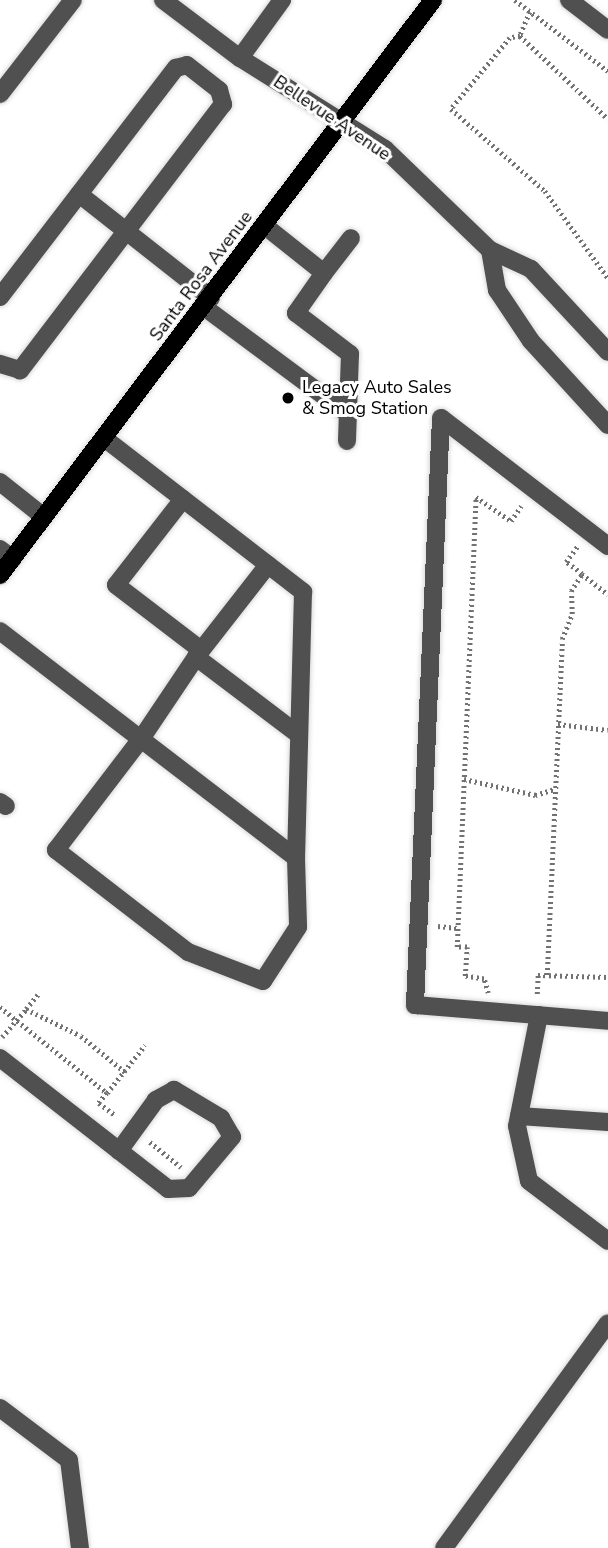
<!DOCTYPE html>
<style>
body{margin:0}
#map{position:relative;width:608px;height:1548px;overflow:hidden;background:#fff;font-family:"Nunito Sans",sans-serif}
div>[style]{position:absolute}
.path>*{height:4.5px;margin-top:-2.25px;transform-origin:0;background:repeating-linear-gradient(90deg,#727272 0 2px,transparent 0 5.5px)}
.roads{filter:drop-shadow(0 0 2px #dbdbdb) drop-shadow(0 0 2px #dbdbdb)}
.minor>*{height:18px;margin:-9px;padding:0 9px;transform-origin:9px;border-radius:9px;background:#505050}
.major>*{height:18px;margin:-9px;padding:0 9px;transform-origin:9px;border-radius:9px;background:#000}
.dots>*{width:19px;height:19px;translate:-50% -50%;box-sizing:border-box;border:4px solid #fff;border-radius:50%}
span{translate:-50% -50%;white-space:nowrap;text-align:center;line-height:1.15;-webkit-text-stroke:6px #fff;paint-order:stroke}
.street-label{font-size:18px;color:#000}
.poi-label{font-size:18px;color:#000}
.left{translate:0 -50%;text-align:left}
</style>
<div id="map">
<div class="path">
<div style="left:515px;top:0;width:117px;rotate:37.4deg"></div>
<div style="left:530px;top:12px;width:26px;rotate:113deg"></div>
<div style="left:520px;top:36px;width:10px;rotate:169deg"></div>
<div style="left:510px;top:38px;width:92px;rotate:129.7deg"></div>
<div style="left:451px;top:109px;width:125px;rotate:41.1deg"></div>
<div style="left:545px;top:191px;width:107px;rotate:54.1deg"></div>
<div style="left:520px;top:36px;width:121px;rotate:43.3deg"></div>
<div style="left:582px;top:574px;width:33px;rotate:38deg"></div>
<div style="left:558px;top:724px;width:50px;rotate:6.8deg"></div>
<div style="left:464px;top:779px;width:73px;rotate:12.7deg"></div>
<div style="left:535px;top:795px;width:21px;rotate:-17deg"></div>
<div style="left:438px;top:926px;width:19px;rotate:6deg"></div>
<div style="left:547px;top:975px;width:336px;rotate:-87.4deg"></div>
<div style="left:562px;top:639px;width:27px;rotate:-68deg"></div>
<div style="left:572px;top:614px;width:23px;rotate:-92deg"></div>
<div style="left:571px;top:591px;width:20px;rotate:-57deg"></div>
<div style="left:582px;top:574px;width:20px;rotate:-143deg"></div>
<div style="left:566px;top:562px;width:19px;rotate:-54deg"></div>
<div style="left:488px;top:993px;width:15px;rotate:-106deg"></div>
<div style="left:484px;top:979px;width:19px;rotate:-171deg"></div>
<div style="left:465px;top:976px;width:29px;rotate:-86deg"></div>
<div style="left:467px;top:947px;width:10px;rotate:180deg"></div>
<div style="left:457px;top:947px;width:450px;rotate:-87.6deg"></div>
<div style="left:476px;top:497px;width:42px;rotate:34.4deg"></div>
<div style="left:511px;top:521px;width:18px;rotate:-56deg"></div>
<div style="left:537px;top:994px;width:19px;rotate:-87deg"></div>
<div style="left:538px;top:975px;width:70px;rotate:1.6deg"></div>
<div style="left:0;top:1007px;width:137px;rotate:38.8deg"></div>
<div style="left:107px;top:1093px;width:13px;rotate:129deg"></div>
<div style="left:99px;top:1103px;width:20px;rotate:37deg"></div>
<div style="left:26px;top:1009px;width:21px;rotate:-51deg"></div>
<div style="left:2px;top:1037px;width:37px;rotate:-49deg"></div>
<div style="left:26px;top:1009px;width:61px;rotate:26.1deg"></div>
<div style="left:81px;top:1036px;width:57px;rotate:39.3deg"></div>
<div style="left:107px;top:1093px;width:61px;rotate:-51.6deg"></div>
<div style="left:150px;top:1142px;width:40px;rotate:39deg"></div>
</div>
<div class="roads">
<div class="minor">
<div style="left:163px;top:0;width:96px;rotate:37deg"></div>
<div style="left:240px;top:58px;width:171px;rotate:32.1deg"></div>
<div style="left:385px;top:149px;width:146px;rotate:43.9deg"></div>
<div style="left:490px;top:250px;width:45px;rotate:24.9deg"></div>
<div style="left:531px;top:269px;width:113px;rotate:47.1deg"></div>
<div style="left:569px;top:0;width:49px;rotate:37.6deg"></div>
<div style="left:240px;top:58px;width:72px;rotate:-54.1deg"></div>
<div style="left:0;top:94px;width:119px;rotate:-52.2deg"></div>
<div style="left:79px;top:194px;width:168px;rotate:38.2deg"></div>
<div style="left:265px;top:226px;width:75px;rotate:38.5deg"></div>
<div style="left:324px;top:273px;width:44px;rotate:-52.4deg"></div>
<div style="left:490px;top:250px;width:41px;rotate:80.1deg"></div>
<div style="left:497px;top:290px;width:61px;rotate:56.3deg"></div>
<div style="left:531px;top:341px;width:114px;rotate:47.5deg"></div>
<div style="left:324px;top:273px;width:49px;rotate:125deg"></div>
<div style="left:296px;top:313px;width:68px;rotate:37.2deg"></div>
<div style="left:350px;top:354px;width:87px;rotate:92deg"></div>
<div style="left:0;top:297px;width:289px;rotate:-52.5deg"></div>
<div style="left:176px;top:68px;width:11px;rotate:-15deg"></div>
<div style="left:187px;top:65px;width:41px;rotate:38deg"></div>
<div style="left:219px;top:90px;width:15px;rotate:74deg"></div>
<div style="left:223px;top:104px;width:335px;rotate:127.3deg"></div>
<div style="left:20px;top:370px;width:21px;rotate:-163deg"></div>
<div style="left:204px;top:307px;width:179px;rotate:36.6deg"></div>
<div style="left:104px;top:438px;width:252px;rotate:37.7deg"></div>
<div style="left:303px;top:592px;width:266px;rotate:91.5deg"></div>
<div style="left:0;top:482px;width:56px;rotate:38.5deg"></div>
<div style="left:183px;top:499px;width:109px;rotate:127.9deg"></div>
<div style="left:116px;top:585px;width:107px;rotate:37.4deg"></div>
<div style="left:608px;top:546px;width:210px;rotate:-142.5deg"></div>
<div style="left:441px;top:418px;width:588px;rotate:92.54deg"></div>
<div style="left:415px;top:1005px;width:194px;rotate:4.7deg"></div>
<div style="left:0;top:549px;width:16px;rotate:38deg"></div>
<div style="left:0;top:631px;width:178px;rotate:37.5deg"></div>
<div style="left:141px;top:739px;width:195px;rotate:37.5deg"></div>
<div style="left:296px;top:858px;width:69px;rotate:88.3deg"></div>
<div style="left:298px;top:927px;width:64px;rotate:122.9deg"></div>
<div style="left:263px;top:981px;width:80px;rotate:-158.9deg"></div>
<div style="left:188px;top:952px;width:167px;rotate:-142.3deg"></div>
<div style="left:56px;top:850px;width:140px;rotate:-52.6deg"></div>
<div style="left:141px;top:739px;width:99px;rotate:-56.1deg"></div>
<div style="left:196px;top:657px;width:129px;rotate:37.1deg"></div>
<div style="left:196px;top:657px;width:117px;rotate:-52deg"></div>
<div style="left:0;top:802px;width:7px;rotate:34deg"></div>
<div style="left:539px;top:1015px;width:113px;rotate:101.2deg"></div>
<div style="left:517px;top:1126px;width:56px;rotate:77.7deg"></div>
<div style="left:529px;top:1181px;width:99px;rotate:37.2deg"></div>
<div style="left:0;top:1058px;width:213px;rotate:37.9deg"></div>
<div style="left:168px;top:1189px;width:21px;rotate:-3deg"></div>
<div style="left:189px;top:1188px;width:67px;rotate:-49.9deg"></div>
<div style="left:232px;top:1137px;width:22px;rotate:-120deg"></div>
<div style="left:221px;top:1118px;width:55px;rotate:-149.2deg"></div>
<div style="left:174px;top:1090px;width:21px;rotate:151deg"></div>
<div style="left:156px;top:1100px;width:63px;rotate:126deg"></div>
<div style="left:519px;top:1116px;width:89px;rotate:3.9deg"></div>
<div style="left:0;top:1408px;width:86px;rotate:37deg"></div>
<div style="left:69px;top:1460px;width:89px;rotate:82.9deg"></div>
<div style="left:444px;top:1548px;width:278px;rotate:-53.9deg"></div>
</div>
<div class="major">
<div style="left:0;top:575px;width:720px;rotate:-53.02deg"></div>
</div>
</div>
<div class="dots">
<div style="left:288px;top:398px;background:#000"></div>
</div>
<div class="street-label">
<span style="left:332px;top:118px;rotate:34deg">Bellevue Avenue</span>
<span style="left:201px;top:276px;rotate:-53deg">Santa Rosa Avenue</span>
</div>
<div class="poi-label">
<span class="left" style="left:302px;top:398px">Legacy Auto Sales<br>&amp; Smog Station</span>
</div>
</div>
